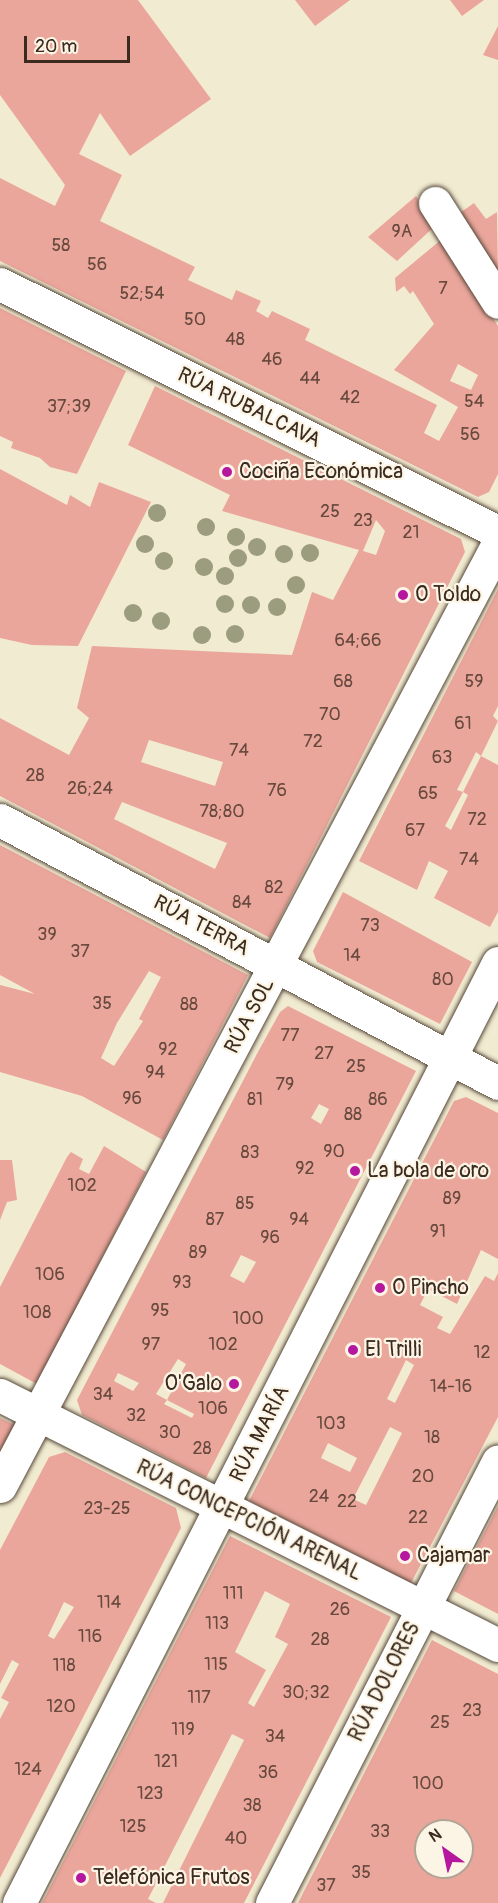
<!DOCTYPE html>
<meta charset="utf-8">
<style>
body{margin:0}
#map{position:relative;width:498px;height:1903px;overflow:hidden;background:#f1ebd1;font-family:Pangolin,sans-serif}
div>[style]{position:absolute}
.building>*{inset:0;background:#eba69c}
.roads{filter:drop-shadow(0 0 2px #564739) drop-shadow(0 0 2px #564739)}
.street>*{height:33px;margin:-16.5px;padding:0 16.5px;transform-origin:16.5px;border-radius:16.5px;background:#fff}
.trees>*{width:18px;height:18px;margin:-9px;border-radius:50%;background:#9c9c7e}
.dots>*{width:16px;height:16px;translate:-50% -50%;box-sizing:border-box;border:3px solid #fcf5e5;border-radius:50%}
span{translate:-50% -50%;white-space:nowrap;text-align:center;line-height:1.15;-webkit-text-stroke:4.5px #fcf5e5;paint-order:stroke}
.number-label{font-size:18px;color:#67493e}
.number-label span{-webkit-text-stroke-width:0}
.street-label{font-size:21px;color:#3b2a1e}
.poi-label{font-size:21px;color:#3b2a1e}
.left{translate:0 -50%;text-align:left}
.right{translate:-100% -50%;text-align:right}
.north{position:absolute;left:414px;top:1819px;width:60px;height:60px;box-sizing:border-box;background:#fcf5e5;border:2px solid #afa495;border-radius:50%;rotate:327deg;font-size:16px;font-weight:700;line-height:24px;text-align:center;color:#3b2a1e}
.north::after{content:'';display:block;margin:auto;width:21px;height:27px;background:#b5179e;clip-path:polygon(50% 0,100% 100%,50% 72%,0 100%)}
.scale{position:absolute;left:24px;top:36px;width:106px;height:27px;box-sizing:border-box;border:3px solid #3b2a1e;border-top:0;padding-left:8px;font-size:18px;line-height:21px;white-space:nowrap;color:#3b2a1e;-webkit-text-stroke:4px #fcf5e5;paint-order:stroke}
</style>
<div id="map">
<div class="building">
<div style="clip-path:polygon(evenodd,0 0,138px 0,211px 99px,130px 156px,100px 113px,79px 154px,122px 175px,100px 221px,195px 267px,188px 280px,232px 300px,236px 290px,261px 301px,256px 311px,268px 318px,272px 311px,310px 329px,305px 340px,437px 405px,424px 433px,439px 441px,458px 407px,394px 370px,434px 324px,413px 291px,410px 294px,404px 286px,396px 292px,395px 278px,442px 239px,498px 326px,498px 474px,489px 492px,478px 497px,0 261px,0 178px,55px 206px,65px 185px,0 95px,0 0,458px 364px,478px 375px,471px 390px,450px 381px,458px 364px)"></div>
<div style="clip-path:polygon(295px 0,350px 0,315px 26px)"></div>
<div style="clip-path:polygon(450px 0,484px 0,462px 16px)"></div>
<div style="clip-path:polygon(498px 26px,498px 60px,483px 55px)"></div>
<div style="clip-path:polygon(416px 196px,435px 226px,397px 261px,368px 237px)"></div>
<div style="clip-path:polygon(474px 203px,486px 219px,497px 212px,498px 279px,457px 215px)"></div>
<div style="clip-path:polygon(0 308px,126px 371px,77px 474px,50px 467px,40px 458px,11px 448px,13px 442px,0 436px)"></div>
<div style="clip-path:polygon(evenodd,155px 386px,461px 539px,465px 552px,270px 938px,0 796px,0 718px,69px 755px,89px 718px,77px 708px,92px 646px,292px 655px,312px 592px,333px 600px,359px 550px,222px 511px,230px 495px,128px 445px,155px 386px,376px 520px,385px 531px,376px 555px,363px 551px,376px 520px,155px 386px,149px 740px,223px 762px,215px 786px,141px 762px,149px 740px,155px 386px,122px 802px,227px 843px,215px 869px,114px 819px,122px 802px)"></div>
<div style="clip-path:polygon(0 469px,67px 505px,70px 495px,90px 507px,99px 482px,151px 502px,78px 646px,32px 645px,0 638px)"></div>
<div style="clip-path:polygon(evenodd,498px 589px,498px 706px,493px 716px,498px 721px,481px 756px,498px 765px,498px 912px,490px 927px,434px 898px,448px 871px,429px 861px,417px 890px,359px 861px,498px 589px,476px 752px,481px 756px,463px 792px,468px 795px,451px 830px,445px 826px,463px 792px,457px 790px,476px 752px)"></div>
<div style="clip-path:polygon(evenodd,0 845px,248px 975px,163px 1140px,82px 1096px,0 1072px,0 985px,35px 994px,0 975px,0 845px,149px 971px,161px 977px,139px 1019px,143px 1021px,114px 1066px,101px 1058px,117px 1023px,149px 971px)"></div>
<div style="clip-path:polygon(343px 892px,472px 962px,440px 1024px,317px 962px,313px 951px)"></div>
<div style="clip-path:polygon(evenodd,288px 1006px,416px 1071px,206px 1478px,82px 1415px,77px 1400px,259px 1050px,280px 1012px,288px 1006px,319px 1104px,329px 1109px,321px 1124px,311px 1118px,319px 1104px,288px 1006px,241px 1255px,256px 1262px,244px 1283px,230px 1276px,241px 1255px,288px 1006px,178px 1359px,186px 1364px,167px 1400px,194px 1414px,192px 1418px,164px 1404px,167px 1400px,156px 1394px,178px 1359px,288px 1006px,118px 1373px,139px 1383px,133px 1391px,114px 1381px,118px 1373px)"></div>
<div style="clip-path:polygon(evenodd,466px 1097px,498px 1113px,498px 1259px,481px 1250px,457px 1304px,428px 1289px,420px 1305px,443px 1317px,437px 1328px,450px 1334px,485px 1276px,494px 1281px,498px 1273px,498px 1417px,411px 1583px,249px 1501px,454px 1101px,466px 1097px,406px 1360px,414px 1365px,395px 1403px,387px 1399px,406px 1360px,466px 1097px,390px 1427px,402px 1433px,366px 1505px,353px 1499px,390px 1427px,466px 1097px,328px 1443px,357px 1458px,350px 1472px,321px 1458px,328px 1443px)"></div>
<div style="clip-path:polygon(104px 1146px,146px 1172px,37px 1384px,0 1364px,0 1287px,67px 1157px,71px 1152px,83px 1159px,79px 1169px,89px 1174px)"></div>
<div style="clip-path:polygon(0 1160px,12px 1160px,17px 1200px,7px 1202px,0 1220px)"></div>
<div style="clip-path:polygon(0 1418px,15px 1425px,0 1454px)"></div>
<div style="clip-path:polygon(evenodd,65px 1452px,176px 1508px,181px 1528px,0 1878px,0 1719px,9px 1702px,1px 1698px,19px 1664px,12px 1660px,0 1684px,0 1550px,49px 1457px,65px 1452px,64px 1602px,74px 1607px,54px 1639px,48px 1636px,64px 1602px)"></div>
<div style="clip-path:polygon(498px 1506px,498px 1614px,454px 1591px)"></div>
<div style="clip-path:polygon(evenodd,230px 1536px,391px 1617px,310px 1775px,244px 1903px,163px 1903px,244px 1740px,232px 1734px,148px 1899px,156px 1903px,42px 1903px,230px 1536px,265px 1591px,290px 1604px,275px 1637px,288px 1644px,254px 1707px,248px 1703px,266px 1670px,235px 1652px,265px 1591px)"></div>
<div style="clip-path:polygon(evenodd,432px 1640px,498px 1674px,498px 1903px,298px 1903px,432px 1640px,426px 1831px,462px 1831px,462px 1867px,426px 1867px,426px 1831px)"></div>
</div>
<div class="roads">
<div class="street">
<div style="left:435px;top:203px;width:117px;rotate:57.5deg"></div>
<div style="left:0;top:284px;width:556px;rotate:26.47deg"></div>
<div style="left:0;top:820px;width:563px;rotate:27.84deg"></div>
<div style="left:0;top:1395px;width:557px;rotate:26.66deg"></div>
<div style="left:0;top:1486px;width:1066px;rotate:-62.14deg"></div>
<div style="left:19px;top:1903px;width:1055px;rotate:-63deg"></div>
<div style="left:272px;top:1903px;width:496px;rotate:-62.9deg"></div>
</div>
</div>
<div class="trees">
<div style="left:157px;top:513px"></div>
<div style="left:206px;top:527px"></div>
<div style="left:236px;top:537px"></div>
<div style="left:145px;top:544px"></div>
<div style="left:257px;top:547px"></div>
<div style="left:310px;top:553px"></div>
<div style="left:284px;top:554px"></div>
<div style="left:238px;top:558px"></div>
<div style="left:164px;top:561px"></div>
<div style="left:204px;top:567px"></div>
<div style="left:225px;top:576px"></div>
<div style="left:296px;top:585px"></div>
<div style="left:225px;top:604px"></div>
<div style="left:251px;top:605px"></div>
<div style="left:277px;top:607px"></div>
<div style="left:133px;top:613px"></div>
<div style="left:161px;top:621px"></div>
<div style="left:235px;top:634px"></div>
<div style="left:202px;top:635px"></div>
</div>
<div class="dots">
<div style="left:227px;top:472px;background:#b5179e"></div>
<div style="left:403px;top:595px;background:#b5179e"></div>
<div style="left:355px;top:1171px;background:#b5179e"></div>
<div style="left:380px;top:1288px;background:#b5179e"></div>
<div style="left:353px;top:1350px;background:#b5179e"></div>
<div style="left:234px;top:1384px;background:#b5179e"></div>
<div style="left:405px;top:1556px;background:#b5179e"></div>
<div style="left:81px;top:1878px;background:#b5179e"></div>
</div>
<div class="number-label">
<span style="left:402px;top:232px">9A</span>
<span style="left:61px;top:246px">58</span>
<span style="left:97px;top:265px">56</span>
<span style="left:443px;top:289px">7</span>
<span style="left:142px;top:294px">52;54</span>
<span style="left:195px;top:320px">50</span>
<span style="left:235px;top:340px">48</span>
<span style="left:272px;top:360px">46</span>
<span style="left:310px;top:379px">44</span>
<span style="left:350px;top:398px">42</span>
<span style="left:474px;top:402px">54</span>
<span style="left:69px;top:407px">37;39</span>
<span style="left:470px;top:435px">56</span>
<span style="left:330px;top:512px">25</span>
<span style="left:363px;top:521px">23</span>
<span style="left:411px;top:533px">21</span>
<span style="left:358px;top:641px">64;66</span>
<span style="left:343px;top:682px">68</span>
<span style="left:474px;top:682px">59</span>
<span style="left:330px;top:715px">70</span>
<span style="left:463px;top:724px">61</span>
<span style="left:313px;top:742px">72</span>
<span style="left:239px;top:751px">74</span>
<span style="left:442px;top:758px">63</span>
<span style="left:35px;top:776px">28</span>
<span style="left:90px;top:789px">26;24</span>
<span style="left:277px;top:791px">76</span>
<span style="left:428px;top:794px">65</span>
<span style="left:222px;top:812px">78;80</span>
<span style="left:477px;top:820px">72</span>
<span style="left:415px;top:831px">67</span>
<span style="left:469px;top:860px">74</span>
<span style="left:274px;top:888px">82</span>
<span style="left:242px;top:903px">84</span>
<span style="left:370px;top:926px">73</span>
<span style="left:47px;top:935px">39</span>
<span style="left:80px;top:952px">37</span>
<span style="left:352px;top:956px">14</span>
<span style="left:443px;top:980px">80</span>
<span style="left:102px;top:1004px">35</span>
<span style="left:189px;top:1005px">88</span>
<span style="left:290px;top:1036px">77</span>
<span style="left:168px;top:1050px">92</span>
<span style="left:324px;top:1054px">27</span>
<span style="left:356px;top:1067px">25</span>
<span style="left:155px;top:1073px">94</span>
<span style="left:285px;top:1085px">79</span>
<span style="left:132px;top:1099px">96</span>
<span style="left:255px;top:1100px">81</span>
<span style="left:378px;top:1100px">86</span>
<span style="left:353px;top:1115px">88</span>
<span style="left:334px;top:1152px">90</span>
<span style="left:250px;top:1153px">83</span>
<span style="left:305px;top:1169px">92</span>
<span style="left:82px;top:1186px">102</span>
<span style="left:452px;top:1199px">89</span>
<span style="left:245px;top:1204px">85</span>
<span style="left:215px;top:1220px">87</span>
<span style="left:299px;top:1220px">94</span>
<span style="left:438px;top:1232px">91</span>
<span style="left:270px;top:1238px">96</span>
<span style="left:198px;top:1253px">89</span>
<span style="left:50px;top:1275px">106</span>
<span style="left:182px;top:1283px">93</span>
<span style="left:160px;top:1311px">95</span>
<span style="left:37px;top:1313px">108</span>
<span style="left:248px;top:1319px">100</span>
<span style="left:151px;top:1345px">97</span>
<span style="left:223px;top:1345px">102</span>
<span style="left:482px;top:1353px">12</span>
<span style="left:451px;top:1387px">14-16</span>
<span style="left:103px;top:1395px">34</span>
<span style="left:213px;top:1409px">106</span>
<span style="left:136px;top:1416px">32</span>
<span style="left:331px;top:1424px">103</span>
<span style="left:170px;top:1433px">30</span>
<span style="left:432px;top:1438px">18</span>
<span style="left:202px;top:1449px">28</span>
<span style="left:423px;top:1477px">20</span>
<span style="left:319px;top:1497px">24</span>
<span style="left:347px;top:1502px">22</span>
<span style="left:107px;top:1509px">23-25</span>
<span style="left:418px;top:1518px">22</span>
<span style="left:233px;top:1594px">111</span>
<span style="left:109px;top:1603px">114</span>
<span style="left:340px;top:1610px">26</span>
<span style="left:217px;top:1624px">113</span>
<span style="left:90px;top:1637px">116</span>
<span style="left:320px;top:1640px">28</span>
<span style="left:216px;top:1665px">115</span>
<span style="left:64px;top:1666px">118</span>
<span style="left:306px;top:1693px">30;32</span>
<span style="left:199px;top:1698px">117</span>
<span style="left:61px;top:1707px">120</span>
<span style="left:472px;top:1711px">23</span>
<span style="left:440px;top:1723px">25</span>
<span style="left:183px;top:1730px">119</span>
<span style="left:275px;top:1737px">34</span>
<span style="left:166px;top:1762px">121</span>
<span style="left:28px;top:1770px">124</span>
<span style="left:268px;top:1773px">36</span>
<span style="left:428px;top:1784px">100</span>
<span style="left:150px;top:1794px">123</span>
<span style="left:252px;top:1806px">38</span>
<span style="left:133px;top:1827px">125</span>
<span style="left:380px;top:1832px">33</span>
<span style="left:236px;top:1839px">40</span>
<span style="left:361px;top:1873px">35</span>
<span style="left:326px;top:1886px">37</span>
</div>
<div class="street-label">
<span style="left:249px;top:408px;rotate:26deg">RÚA RUBALCAVA</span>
<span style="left:201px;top:926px;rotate:28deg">RÚA TERRA</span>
<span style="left:250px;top:1016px;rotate:-62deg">RÚA SOL</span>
<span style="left:260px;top:1434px;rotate:-63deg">RÚA MARÍA</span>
<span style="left:249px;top:1521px;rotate:26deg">RÚA CONCEPCIÓN ARENAL</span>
<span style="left:385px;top:1682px;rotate:-63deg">RÚA DOLORES</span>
</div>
<div class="poi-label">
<span class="left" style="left:239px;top:472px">Cociña Económica</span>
<span class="left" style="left:415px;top:595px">O Toldo</span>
<span class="left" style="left:367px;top:1171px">La bola de oro</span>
<span class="left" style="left:392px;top:1288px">O Pincho</span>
<span class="left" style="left:365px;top:1350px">El Trilli</span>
<span class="right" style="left:222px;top:1384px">O'Galo</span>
<span class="left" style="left:417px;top:1556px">Cajamar</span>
<span class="left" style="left:93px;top:1878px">Telefónica Frutos</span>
</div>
<div class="north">N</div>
<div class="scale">20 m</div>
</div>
